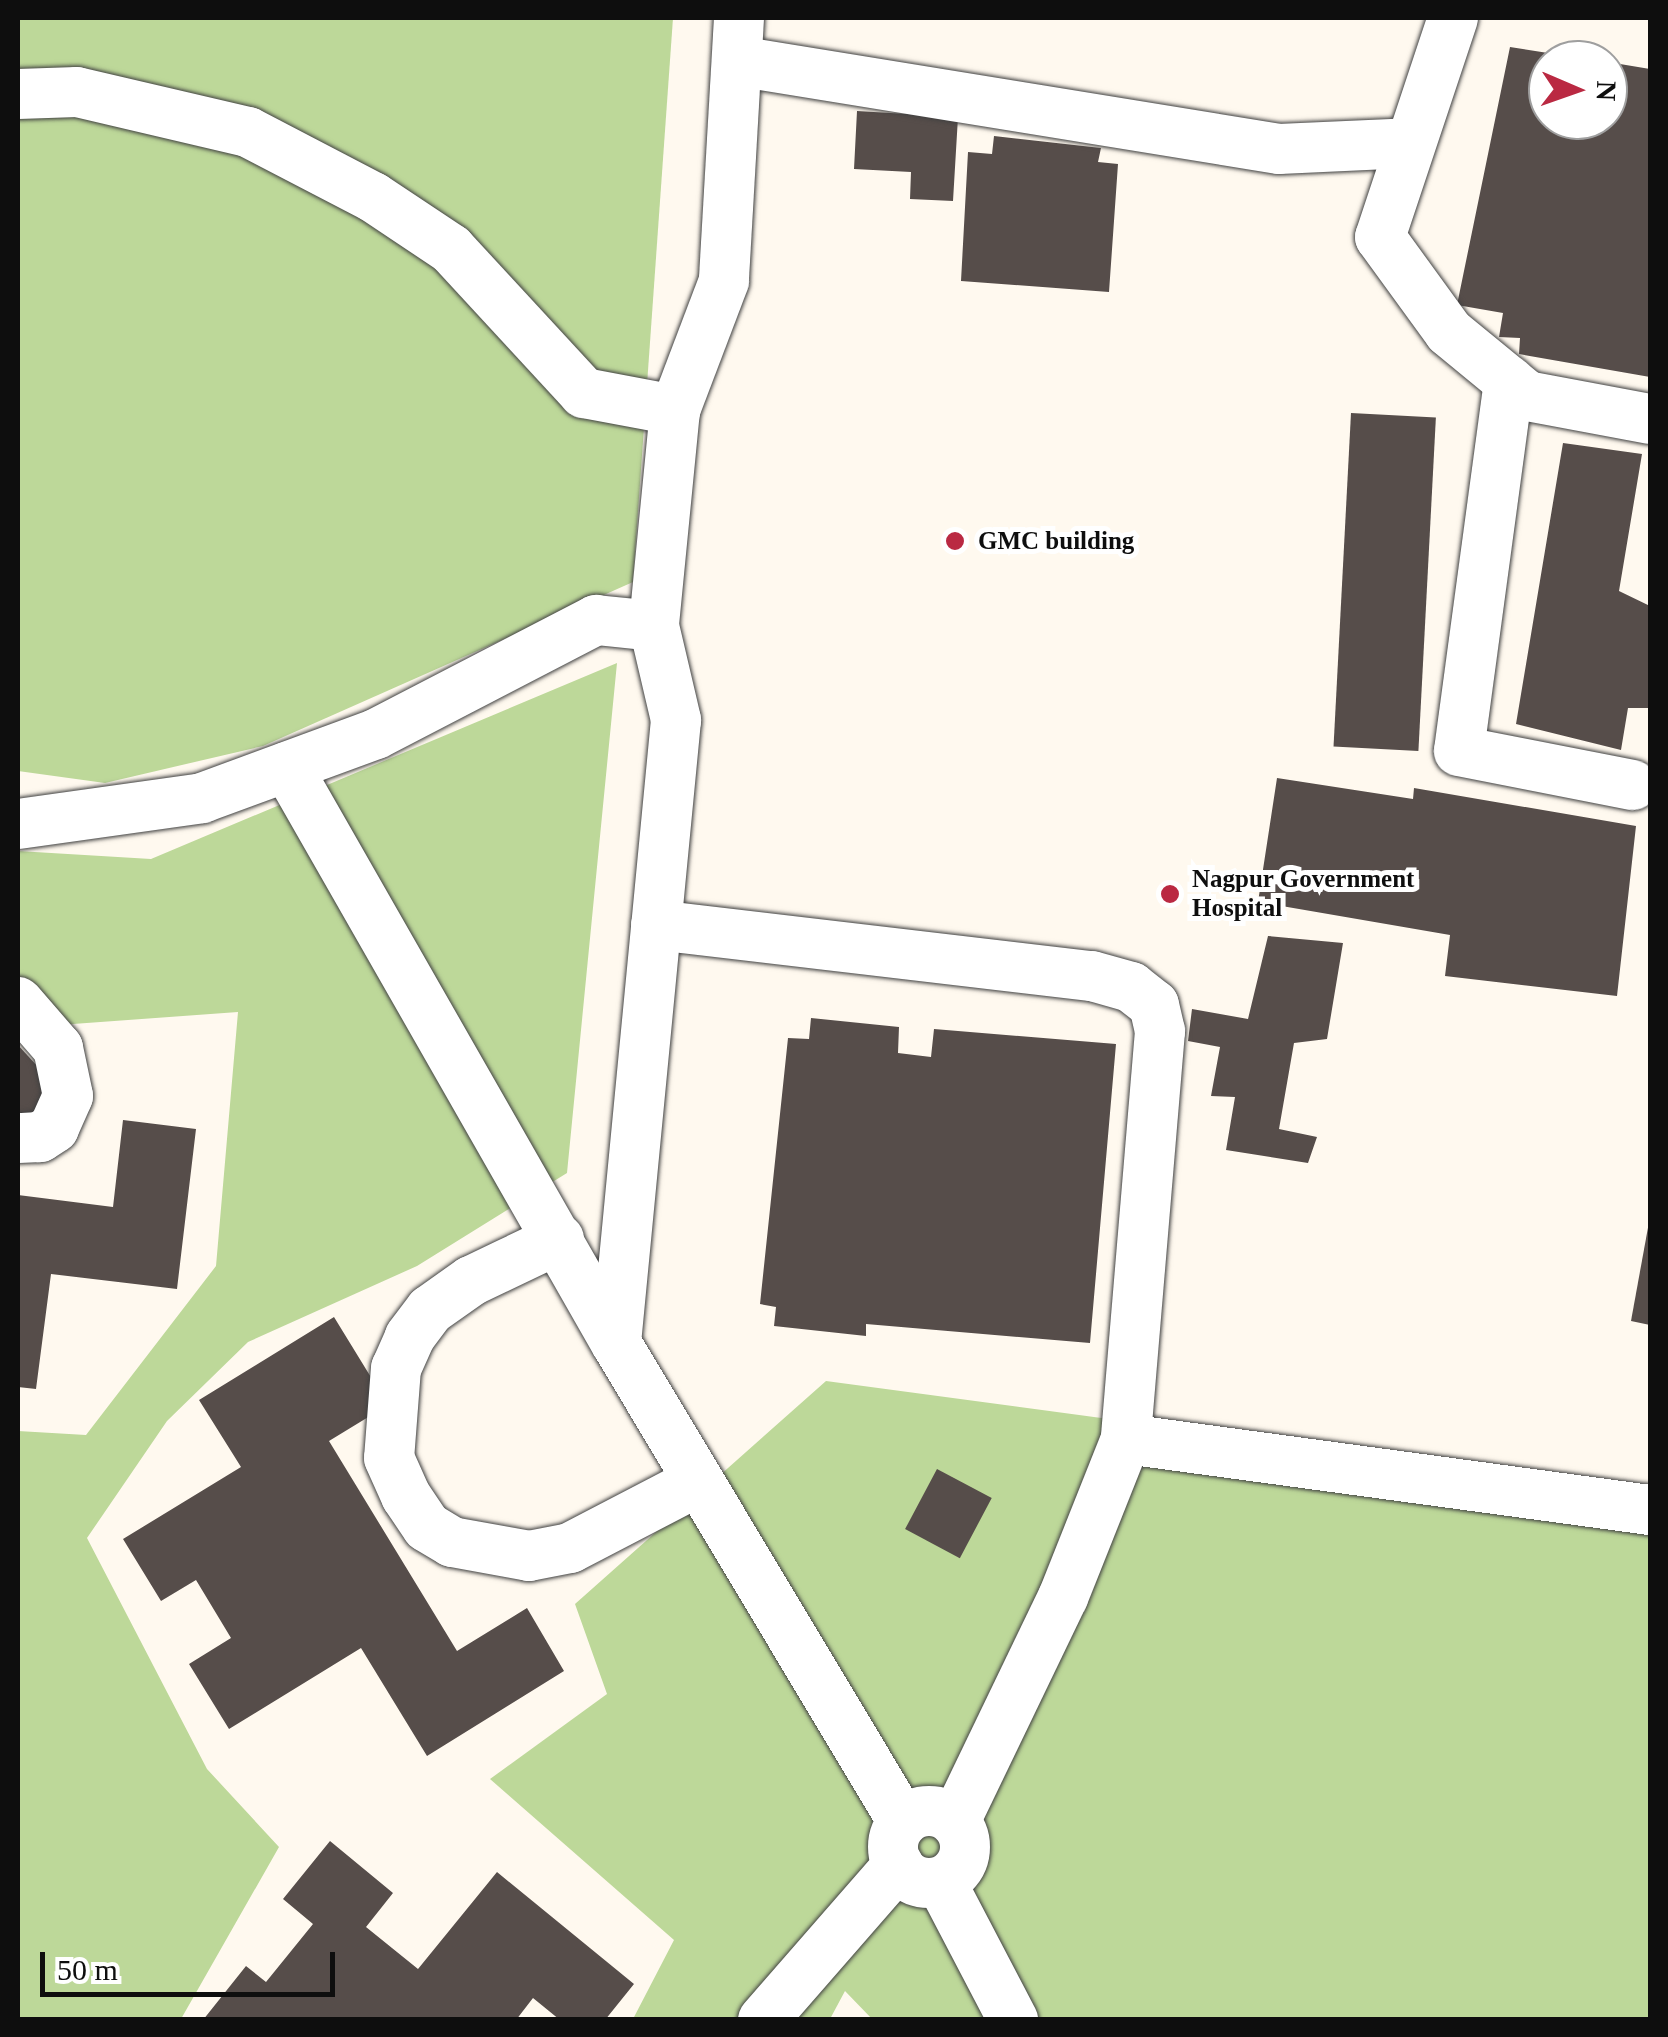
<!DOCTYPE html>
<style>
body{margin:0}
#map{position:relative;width:1668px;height:2037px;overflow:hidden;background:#fff9ef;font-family:Georgia,serif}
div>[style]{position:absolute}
.forest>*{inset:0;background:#bdd899}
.building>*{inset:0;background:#564d4a;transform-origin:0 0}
.roads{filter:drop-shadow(0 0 2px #414141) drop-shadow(0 0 2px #414141)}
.minor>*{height:50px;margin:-25px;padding:0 25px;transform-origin:25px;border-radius:25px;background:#fff}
.minor>.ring{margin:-25px;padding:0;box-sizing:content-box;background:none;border:50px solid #fff;border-radius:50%}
.dots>*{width:28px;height:28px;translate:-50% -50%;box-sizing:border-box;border:5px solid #fff;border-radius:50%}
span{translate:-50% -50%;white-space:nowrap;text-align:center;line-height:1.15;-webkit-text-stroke:10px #fff;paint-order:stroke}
.poi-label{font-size:25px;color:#0e0e0e;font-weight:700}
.left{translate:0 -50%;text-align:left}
.frame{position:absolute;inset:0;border:20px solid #0e0e0e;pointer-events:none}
.north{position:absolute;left:1528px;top:40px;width:100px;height:100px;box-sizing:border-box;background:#fff;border:2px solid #9f9f9f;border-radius:50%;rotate:92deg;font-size:28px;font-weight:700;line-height:40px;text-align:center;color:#0e0e0e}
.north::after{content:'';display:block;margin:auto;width:35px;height:45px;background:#ba2942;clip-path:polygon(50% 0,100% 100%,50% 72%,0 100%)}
.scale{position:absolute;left:40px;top:1952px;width:295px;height:45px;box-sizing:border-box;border:5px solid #0e0e0e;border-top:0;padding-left:12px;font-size:30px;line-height:35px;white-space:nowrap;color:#0e0e0e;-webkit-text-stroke:8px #fff;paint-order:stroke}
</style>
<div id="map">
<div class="forest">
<div style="clip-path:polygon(18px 18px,673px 18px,633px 582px,263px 746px,105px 783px,18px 771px)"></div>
<div style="clip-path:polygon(617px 663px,567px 1173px,417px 1266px,248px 1342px,167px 1421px,87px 1538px,207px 1769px,279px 1847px,181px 2019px,18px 2019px,18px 1431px,86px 1435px,216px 1266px,238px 1012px,18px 1028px,18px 851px,151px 859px)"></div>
<div style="clip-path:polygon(826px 1381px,1650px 1492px,1650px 2019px,873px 2020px,845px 1991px,830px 2019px,633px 2019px,674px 1940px,490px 1779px,607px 1694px,575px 1604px)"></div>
</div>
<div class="building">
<div style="clip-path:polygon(1510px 47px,1580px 58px,1548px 60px,1548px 120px,1608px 120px,1608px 62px,1650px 69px,1650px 377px,1519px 354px,1520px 338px,1499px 337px,1503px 313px,1457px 305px)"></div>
<div style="clip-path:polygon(857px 111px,958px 117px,953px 201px,910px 199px,911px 172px,854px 169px)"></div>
<div style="clip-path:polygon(994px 136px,1101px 148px,1098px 162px,1118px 164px,1109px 292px,961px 281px,968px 152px,992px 154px)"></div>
<div style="left:1351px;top:413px;width:85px;height:334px;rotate:3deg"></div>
<div style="clip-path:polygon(1563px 443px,1642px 454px,1619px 591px,1650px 606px,1650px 708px,1628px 708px,1621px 750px,1516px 724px)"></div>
<div style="clip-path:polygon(1277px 778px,1413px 799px,1414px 788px,1636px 826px,1617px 996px,1445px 976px,1450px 935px,1258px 902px)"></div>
<div style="clip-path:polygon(1268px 936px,1343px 943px,1327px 1039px,1294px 1043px,1279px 1129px,1317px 1137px,1308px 1163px,1226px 1150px,1235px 1097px,1211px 1096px,1220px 1047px,1188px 1041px,1192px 1009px,1248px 1019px)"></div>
<div style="clip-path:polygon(811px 1018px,899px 1027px,898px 1053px,931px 1057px,934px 1029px,1116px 1044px,1090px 1343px,866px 1324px,866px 1336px,774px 1326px,776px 1307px,760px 1304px,788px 1038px,809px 1039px)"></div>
<div style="clip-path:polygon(18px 1045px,50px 1080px,32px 1125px,18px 1125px)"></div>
<div style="clip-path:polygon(123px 1120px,196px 1129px,177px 1289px,51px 1274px,36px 1389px,18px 1387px,18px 1195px,113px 1207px)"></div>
<div style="clip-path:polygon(1649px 1222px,1650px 1222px,1650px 1325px,1631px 1321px)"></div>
<div style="clip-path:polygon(334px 1317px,388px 1405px,329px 1441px,457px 1651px,527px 1608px,564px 1671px,427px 1756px,361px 1648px,229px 1729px,189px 1664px,231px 1638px,196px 1580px,161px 1601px,123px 1539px,241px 1467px,199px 1400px)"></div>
<div style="left:937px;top:1469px;width:62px;height:68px;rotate:28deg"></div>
<div style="clip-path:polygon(330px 1841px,393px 1893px,366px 1927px,418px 1969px,497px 1872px,634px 1984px,605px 2020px,560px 2020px,533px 1998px,516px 2020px,203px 2020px,246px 1966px,266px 1982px,313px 1924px,283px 1899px)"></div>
</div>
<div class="roads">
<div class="minor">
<div style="left:739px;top:18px;width:263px;rotate:93.3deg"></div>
<div style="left:724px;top:281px;width:138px;rotate:110.8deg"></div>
<div style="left:675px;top:410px;width:217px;rotate:95.6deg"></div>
<div style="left:654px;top:626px;width:97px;rotate:76.8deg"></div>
<div style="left:676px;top:720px;width:626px;rotate:95.5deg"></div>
<div style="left:616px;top:1343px;width:558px;rotate:59.07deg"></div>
<div style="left:1453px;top:18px;width:231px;rotate:108.4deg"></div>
<div style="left:1380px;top:237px;width:117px;rotate:54deg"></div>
<div style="left:1449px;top:332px;width:101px;rotate:39.4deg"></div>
<div style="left:1527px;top:396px;width:125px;rotate:10.6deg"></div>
<div style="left:737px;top:61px;width:549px;rotate:9.22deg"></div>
<div style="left:1279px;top:149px;width:130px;rotate:-2.6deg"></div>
<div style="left:18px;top:94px;width:59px;rotate:-1.9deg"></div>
<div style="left:77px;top:92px;width:176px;rotate:13.2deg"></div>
<div style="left:248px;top:132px;width:141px;rotate:27.5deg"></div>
<div style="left:373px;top:197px;width:94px;rotate:33.7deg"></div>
<div style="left:451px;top:249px;width:196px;rotate:47.3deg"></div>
<div style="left:584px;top:393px;width:93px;rotate:10.6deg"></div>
<div style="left:1509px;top:381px;width:373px;rotate:97.7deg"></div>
<div style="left:1459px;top:751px;width:177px;rotate:11.1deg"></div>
<div style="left:287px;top:767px;width:663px;rotate:60.27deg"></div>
<div style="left:18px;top:824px;width:186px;rotate:-8deg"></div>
<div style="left:202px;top:798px;width:185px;rotate:-20.2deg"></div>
<div style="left:376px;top:734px;width:248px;rotate:-27.4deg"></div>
<div style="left:596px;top:620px;width:58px;rotate:5.9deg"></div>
<div style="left:656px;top:925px;width:439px;rotate:6.7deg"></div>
<div style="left:1092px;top:976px;width:41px;rotate:15.8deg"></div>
<div style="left:1131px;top:987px;width:29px;rotate:38deg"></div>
<div style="left:1154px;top:1005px;width:27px;rotate:77deg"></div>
<div style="left:1160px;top:1031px;width:409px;rotate:94.8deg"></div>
<div style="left:1126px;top:1439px;width:170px;rotate:111.7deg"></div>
<div style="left:1063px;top:1597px;width:249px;rotate:115.7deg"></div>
<div style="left:18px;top:1002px;width:61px;rotate:49deg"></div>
<div style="left:58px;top:1048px;width:49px;rotate:78.2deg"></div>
<div style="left:68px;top:1096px;width:35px;rotate:114deg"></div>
<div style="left:54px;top:1128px;width:17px;rotate:147deg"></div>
<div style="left:40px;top:1137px;width:22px;rotate:177deg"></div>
<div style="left:559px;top:1239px;width:98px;rotate:154.5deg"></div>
<div style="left:471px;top:1281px;width:50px;rotate:144.7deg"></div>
<div style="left:430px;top:1310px;width:34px;rotate:127deg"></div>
<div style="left:410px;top:1337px;width:34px;rotate:114deg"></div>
<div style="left:396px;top:1368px;width:90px;rotate:94.4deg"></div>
<div style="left:389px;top:1458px;width:42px;rotate:65.9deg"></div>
<div style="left:406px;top:1496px;width:37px;rotate:56deg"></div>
<div style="left:427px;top:1527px;width:29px;rotate:31deg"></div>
<div style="left:452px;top:1542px;width:78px;rotate:10.3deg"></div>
<div style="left:529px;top:1556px;width:42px;rotate:-11deg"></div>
<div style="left:570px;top:1548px;width:143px;rotate:-27.5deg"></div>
<div style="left:1126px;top:1439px;width:529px;rotate:7.72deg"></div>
<div class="ring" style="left:893px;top:1811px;width:22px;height:22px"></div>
<div style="left:941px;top:1882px;width:156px;rotate:62.4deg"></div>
<div style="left:763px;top:2020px;width:206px;rotate:-48.9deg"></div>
</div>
</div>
<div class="dots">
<div style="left:955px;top:541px;background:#ba2942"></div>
<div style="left:1170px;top:894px;background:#ba2942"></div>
</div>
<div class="poi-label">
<span class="left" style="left:978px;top:541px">GMC building</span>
<span class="left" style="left:1192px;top:894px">Nagpur Government<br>Hospital</span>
</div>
<div class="frame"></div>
<div class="north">N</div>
<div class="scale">50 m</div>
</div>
